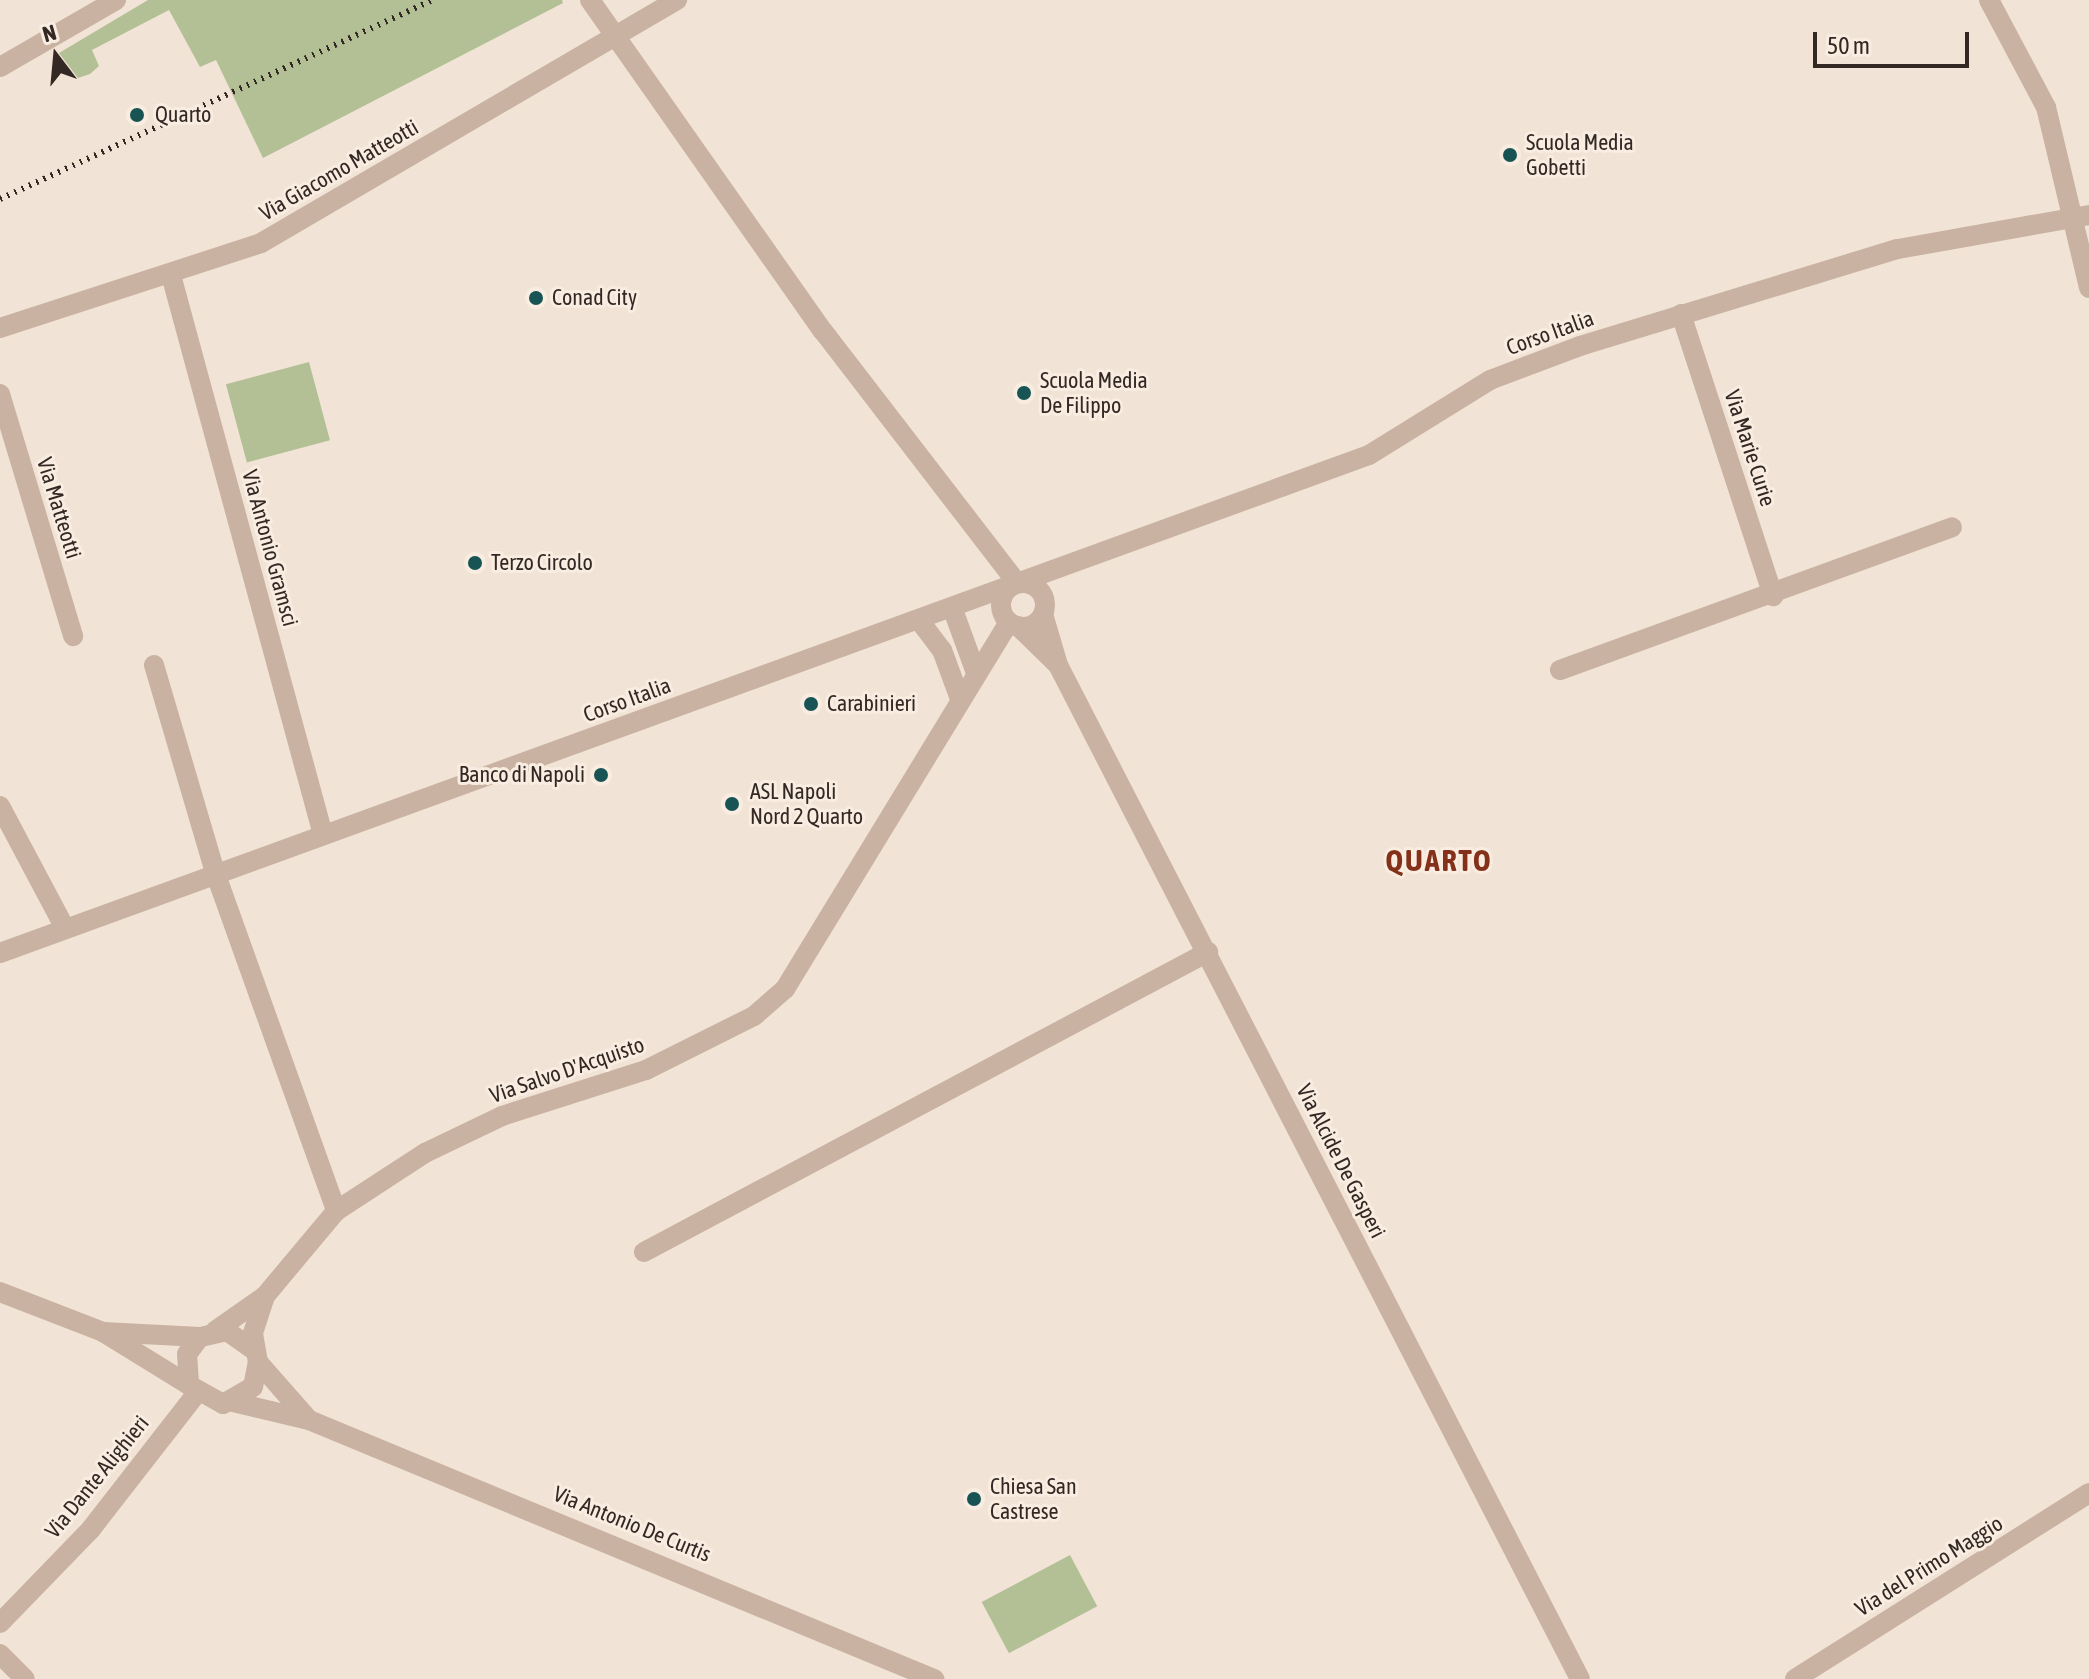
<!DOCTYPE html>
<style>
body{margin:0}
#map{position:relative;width:2089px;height:1679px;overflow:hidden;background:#f1e3d5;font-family:"Asap Condensed",sans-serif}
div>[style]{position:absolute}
.green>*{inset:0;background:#b3c095;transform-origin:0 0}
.minor>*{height:20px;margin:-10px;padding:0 10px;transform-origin:10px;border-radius:10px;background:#c9b2a1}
.minor>.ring{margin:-10px;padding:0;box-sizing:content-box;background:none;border:20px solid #c9b2a1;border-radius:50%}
.rail>*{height:6px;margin-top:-3px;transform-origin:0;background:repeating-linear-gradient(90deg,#332824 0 2px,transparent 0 8px)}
.dots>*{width:22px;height:22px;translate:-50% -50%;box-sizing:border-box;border:4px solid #f9ede1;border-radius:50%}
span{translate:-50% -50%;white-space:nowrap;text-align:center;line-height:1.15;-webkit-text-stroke:6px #f9ede1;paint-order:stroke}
.poi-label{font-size:22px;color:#332824}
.left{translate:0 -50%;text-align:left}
.right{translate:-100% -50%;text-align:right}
.street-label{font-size:22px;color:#332824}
.district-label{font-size:30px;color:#84301b;font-weight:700;letter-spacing:2px}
.north{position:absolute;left:16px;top:16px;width:80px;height:80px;-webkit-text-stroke:6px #f9ede1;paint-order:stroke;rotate:344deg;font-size:22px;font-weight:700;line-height:32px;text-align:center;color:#332824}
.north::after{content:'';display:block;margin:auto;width:28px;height:36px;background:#332824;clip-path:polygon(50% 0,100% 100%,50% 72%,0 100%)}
.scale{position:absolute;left:1813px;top:32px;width:156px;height:36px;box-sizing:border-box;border:4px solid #332824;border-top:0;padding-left:10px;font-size:24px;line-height:28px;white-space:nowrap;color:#332824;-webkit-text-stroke:6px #f9ede1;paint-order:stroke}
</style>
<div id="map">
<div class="green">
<div style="clip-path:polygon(148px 0,562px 0,563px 3px,263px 158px,216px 60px,200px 67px,169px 10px,92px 50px,99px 66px,90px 74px,78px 78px,59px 53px)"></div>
<div style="left:309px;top:362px;width:81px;height:86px;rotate:75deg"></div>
<div style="left:1070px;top:1555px;width:58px;height:100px;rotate:62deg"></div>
</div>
<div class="minor">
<div style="left:590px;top:0;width:405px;rotate:54.9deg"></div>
<div style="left:823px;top:331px;width:318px;rotate:52.4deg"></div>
<div style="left:1989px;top:0;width:121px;rotate:62deg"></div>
<div style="left:2046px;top:107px;width:186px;rotate:76.6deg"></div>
<div style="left:0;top:67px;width:134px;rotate:-30deg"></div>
<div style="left:171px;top:275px;width:580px;rotate:74.81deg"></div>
<div style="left:1681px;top:314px;width:297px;rotate:71.9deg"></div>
<div style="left:0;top:328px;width:274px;rotate:-18deg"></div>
<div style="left:261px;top:243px;width:482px;rotate:-30.3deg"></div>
<div style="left:0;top:394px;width:253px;rotate:73.2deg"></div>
<div class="ring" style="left:1001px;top:583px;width:24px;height:24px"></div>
<div style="left:952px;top:607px;width:70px;rotate:70deg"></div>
<div style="left:1043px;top:614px;width:53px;rotate:73.6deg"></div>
<div style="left:1058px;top:665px;width:1140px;rotate:62.76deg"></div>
<div style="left:919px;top:620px;width:38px;rotate:53deg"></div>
<div style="left:942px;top:650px;width:52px;rotate:69.8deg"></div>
<div style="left:1018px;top:626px;width:56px;rotate:44.3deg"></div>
<div style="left:154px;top:665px;width:219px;rotate:73.6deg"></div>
<div style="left:216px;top:875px;width:357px;rotate:70.3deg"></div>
<div style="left:1560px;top:670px;width:417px;rotate:-20deg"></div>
<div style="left:0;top:806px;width:138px;rotate:62deg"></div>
<div style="left:0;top:953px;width:1457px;rotate:-19.99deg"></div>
<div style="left:1369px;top:455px;width:142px;rotate:-31.8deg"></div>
<div style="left:1490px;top:380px;width:96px;rotate:-20.7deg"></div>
<div style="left:1580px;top:346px;width:332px;rotate:-17deg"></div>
<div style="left:1898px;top:249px;width:194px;rotate:-10.1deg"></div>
<div style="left:644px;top:1252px;width:639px;rotate:-28.01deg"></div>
<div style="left:0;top:1292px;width:110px;rotate:21.2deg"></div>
<div style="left:103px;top:1332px;width:97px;rotate:3deg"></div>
<div style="left:215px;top:1331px;width:61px;rotate:-35deg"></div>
<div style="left:103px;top:1332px;width:101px;rotate:31.6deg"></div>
<div style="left:254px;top:1350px;width:33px;rotate:-145deg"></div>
<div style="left:227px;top:1331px;width:28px;rotate:167deg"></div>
<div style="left:200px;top:1337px;width:21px;rotate:127deg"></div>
<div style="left:187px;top:1354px;width:31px;rotate:86deg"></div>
<div style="left:189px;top:1385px;width:39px;rotate:29deg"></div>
<div style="left:223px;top:1404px;width:34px;rotate:-30deg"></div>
<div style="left:253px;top:1387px;width:25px;rotate:-79deg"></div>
<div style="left:258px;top:1362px;width:29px;rotate:-100deg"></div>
<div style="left:253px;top:1333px;width:39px;rotate:-72deg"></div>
<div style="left:265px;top:1296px;width:111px;rotate:-50.1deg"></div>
<div style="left:336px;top:1211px;width:106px;rotate:-33.1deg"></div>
<div style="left:425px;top:1153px;width:85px;rotate:-25.7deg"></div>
<div style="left:502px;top:1116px;width:151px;rotate:-17.7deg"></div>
<div style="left:646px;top:1070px;width:121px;rotate:-26.6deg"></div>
<div style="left:754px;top:1016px;width:41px;rotate:-41.1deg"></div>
<div style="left:785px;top:989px;width:430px;rotate:-58.6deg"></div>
<div style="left:258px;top:1362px;width:77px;rotate:48.7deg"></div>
<div style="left:233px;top:1402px;width:78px;rotate:13.3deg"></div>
<div style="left:309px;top:1420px;width:677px;rotate:22.51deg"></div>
<div style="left:0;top:1623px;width:131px;rotate:-45.9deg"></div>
<div style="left:91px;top:1529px;width:171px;rotate:-52.1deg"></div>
<div style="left:0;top:1654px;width:35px;rotate:45deg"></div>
<div style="left:1795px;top:1679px;width:348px;rotate:-32.3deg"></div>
</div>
<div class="rail">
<div style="left:0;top:199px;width:476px;rotate:-24.7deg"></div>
</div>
<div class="dots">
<div style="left:137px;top:115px;background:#195455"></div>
<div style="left:1510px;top:155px;background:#195455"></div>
<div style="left:536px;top:298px;background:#195455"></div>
<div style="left:1024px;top:393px;background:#195455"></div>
<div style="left:475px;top:563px;background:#195455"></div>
<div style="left:811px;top:704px;background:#195455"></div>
<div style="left:601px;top:775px;background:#195455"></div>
<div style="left:732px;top:804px;background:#195455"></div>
<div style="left:974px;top:1499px;background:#195455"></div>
</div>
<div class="poi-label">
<span class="left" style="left:155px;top:115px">Quarto</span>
<span class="left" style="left:1526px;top:155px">Scuola Media<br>Gobetti</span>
<span class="left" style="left:552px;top:298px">Conad City</span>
<span class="left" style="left:1040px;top:393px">Scuola Media<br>De Filippo</span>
<span class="left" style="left:491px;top:563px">Terzo Circolo</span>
<span class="left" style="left:827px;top:704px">Carabinieri</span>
<span class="right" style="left:585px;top:775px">Banco di Napoli</span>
<span class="left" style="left:750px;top:804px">ASL Napoli<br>Nord 2 Quarto</span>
<span class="left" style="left:990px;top:1499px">Chiesa San<br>Castrese</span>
</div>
<div class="street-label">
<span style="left:339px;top:170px;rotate:-30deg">Via Giacomo Matteotti</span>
<span style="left:1550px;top:333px;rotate:-20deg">Corso Italia</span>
<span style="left:1750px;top:448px;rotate:72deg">Via Marie Curie</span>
<span style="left:59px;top:508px;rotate:73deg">Via Matteotti</span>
<span style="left:270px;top:548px;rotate:75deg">Via Antonio Gramsci</span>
<span style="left:627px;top:700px;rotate:-20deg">Corso Italia</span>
<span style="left:567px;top:1070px;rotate:-19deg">Via Salvo D'Acquisto</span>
<span style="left:1341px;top:1161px;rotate:63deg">Via Alcide De Gasperi</span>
<span style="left:97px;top:1477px;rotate:-51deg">Via Dante Alighieri</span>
<span style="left:632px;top:1524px;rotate:22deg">Via Antonio De Curtis</span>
<span style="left:1929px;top:1566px;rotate:-32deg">Via del Primo Maggio</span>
</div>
<div class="district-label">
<span style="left:1439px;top:860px">QUARTO</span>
</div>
<div class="north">N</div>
<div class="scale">50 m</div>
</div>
